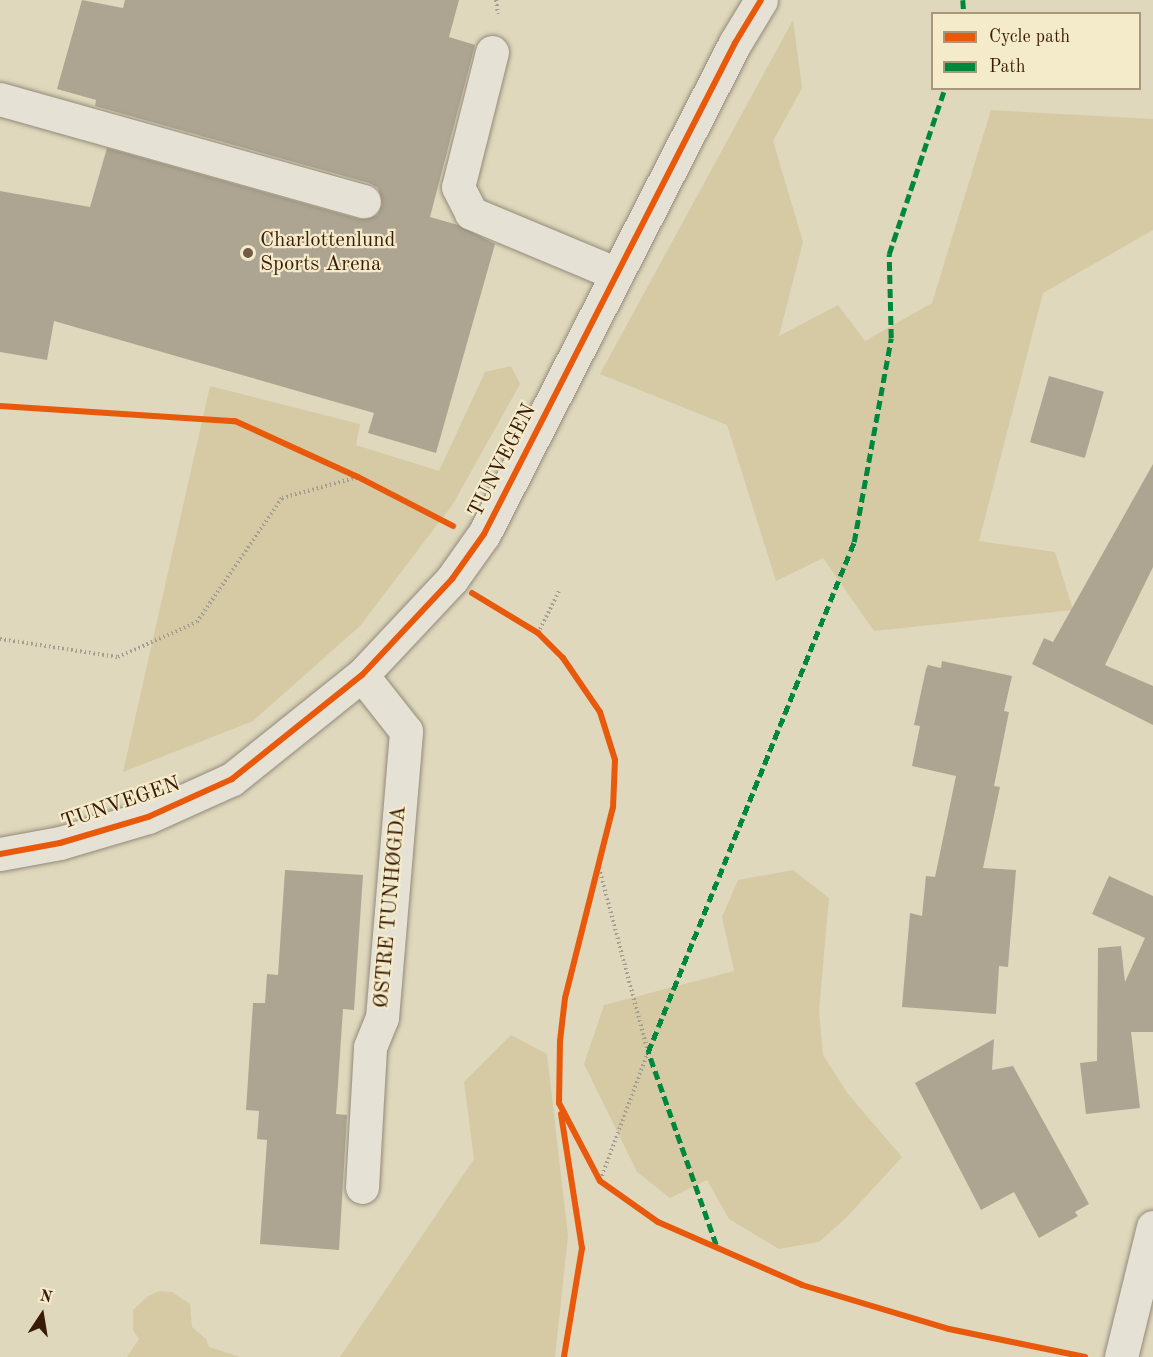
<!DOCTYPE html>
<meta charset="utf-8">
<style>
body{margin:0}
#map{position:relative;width:1153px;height:1357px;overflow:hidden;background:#dfd8bc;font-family:"Old Standard TT",serif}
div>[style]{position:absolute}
.green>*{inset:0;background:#d6caa4}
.building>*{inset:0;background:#ada592;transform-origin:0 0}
.path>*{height:4px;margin-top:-2px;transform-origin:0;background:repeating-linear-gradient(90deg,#a49e92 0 1.5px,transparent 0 4.5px)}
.roads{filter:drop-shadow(0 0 2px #938a79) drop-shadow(0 0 2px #938a79)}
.minor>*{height:33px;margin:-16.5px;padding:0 16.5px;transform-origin:16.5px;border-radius:16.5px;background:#e5e1d4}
.quiet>*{height:4.5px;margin-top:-2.25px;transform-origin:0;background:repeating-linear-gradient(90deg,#00873e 0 9px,transparent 0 13.5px)}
.cycleway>*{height:6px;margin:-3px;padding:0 3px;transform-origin:3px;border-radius:3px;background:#e8590c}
.dots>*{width:16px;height:16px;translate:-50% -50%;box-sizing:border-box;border:3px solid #f4ebca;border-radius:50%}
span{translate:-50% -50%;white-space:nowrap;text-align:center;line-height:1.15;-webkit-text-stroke:4.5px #f4ebca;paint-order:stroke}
.poi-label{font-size:21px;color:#391a06}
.left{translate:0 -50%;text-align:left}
.street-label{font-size:21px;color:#391a06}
.legend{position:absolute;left:931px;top:12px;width:210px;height:78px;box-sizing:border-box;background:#f4ebca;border:2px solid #a9977c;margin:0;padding:8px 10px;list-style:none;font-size:18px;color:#391a06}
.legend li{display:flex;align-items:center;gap:12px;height:30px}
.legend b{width:30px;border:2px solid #a9977c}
.north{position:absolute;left:12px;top:1285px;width:60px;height:60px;-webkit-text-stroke:4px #f4ebca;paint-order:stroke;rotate:12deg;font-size:16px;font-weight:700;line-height:24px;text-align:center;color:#391a06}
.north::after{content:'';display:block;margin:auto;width:21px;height:27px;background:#391a06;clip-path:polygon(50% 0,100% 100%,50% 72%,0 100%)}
</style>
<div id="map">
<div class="green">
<div style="clip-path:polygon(793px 20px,802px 88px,773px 141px,803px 242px,779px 336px,838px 305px,865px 341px,932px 303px,991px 110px,1153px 119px,1153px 230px,1043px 293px,979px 541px,1055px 552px,1073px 610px,874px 631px,823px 558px,776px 581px,727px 425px,600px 374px)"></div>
<div style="clip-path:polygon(511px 366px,520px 384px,453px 504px,360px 626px,253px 721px,123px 772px,210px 386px,360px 424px,356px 445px,439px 471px,485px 372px)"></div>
<div style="clip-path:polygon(793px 870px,829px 898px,819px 1011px,823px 1055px,848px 1094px,902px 1157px,846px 1218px,819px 1242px,779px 1249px,729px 1219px,707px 1180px,670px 1198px,637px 1172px,584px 1064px,604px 1005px,734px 971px,722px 917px,738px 880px)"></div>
<div style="clip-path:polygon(511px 1035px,547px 1054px,568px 1236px,555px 1357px,340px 1357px,474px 1159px,464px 1082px)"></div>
<div style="clip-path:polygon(160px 1291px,172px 1292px,190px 1304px,192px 1327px,206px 1339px,209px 1347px,240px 1357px,127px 1357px,139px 1339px,133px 1330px,133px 1310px,148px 1296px)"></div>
</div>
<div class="building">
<div style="clip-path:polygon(82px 0,123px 8px,125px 0,459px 0,449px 37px,475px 45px,430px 217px,458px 225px,495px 244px,436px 453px,368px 433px,374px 413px,54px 321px,47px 360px,0 352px,0 191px,90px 207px,107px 148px,359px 219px,377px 215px,382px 205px,378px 188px,369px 183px,95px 106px,96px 100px,57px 89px)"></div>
<div style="left:1049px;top:376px;width:57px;height:69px;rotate:16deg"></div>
<div style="clip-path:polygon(1153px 464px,1153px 567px,1105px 665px,1153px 686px,1153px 725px,1032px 664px,1044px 638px,1053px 642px)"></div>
<div style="clip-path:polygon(942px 661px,1012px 676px,1004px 711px,1009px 712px,994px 786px,1000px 787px,983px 868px,1016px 870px,1008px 967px,999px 966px,996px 1014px,902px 1007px,910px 913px,922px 916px,926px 876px,935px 877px,956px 776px,912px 766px,920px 726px,914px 725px,926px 669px,928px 665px,941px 668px)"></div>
<div style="clip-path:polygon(285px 870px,363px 875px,354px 1010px,343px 1009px,336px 1114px,347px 1115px,339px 1250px,260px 1244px,267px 1140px,257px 1139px,259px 1111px,246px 1110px,253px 1003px,265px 1003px,267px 974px,278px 975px)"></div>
<div style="clip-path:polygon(1109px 876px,1153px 896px,1153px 1032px,1131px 1032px,1140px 1108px,1086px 1114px,1080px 1063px,1097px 1061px,1098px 948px,1121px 946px,1125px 982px,1145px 938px,1092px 914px)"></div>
<div style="clip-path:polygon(994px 1039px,992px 1070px,1013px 1066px,1089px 1204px,1075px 1212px,1078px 1216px,1039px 1238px,1014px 1192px,981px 1210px,915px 1083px)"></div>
</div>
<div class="path">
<div style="left:496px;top:0;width:14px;rotate:82deg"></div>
<div style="left:538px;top:633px;width:47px;rotate:-63.4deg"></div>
<div style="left:0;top:639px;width:119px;rotate:8.7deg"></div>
<div style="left:118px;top:657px;width:86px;rotate:-23.9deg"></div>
<div style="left:197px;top:622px;width:150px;rotate:-55.6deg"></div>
<div style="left:282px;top:498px;width:79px;rotate:-15.4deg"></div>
<div style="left:599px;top:868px;width:190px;rotate:75.1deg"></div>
<div style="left:648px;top:1052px;width:138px;rotate:110.4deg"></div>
</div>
<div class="roads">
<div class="minor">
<div style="left:492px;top:52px;width:139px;rotate:104.1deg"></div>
<div style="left:458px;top:187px;width:29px;rotate:63deg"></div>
<div style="left:471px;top:213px;width:158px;rotate:22.7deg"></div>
<div style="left:0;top:99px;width:378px;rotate:15.7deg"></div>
<div style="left:0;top:854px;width:61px;rotate:-10.4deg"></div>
<div style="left:60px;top:843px;width:92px;rotate:-16.5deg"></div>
<div style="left:148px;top:817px;width:92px;rotate:-24.3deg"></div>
<div style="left:232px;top:779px;width:166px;rotate:-38.7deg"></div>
<div style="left:362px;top:675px;width:132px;rotate:-46.8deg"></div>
<div style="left:452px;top:579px;width:55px;rotate:-54.6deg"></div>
<div style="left:484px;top:534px;width:551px;rotate:-62.92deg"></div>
<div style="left:735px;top:43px;width:50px;rotate:-58.8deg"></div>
<div style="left:362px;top:1187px;width:140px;rotate:-86.7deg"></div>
<div style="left:370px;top:1047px;width:31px;rotate:-68deg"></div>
<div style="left:382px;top:1018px;width:288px;rotate:-85.2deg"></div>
<div style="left:406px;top:731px;width:71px;rotate:-128.2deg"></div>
<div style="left:1121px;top:1357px;width:134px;rotate:-76.2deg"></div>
</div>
</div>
<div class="quiet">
<div style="left:963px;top:0;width:14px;rotate:86deg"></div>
<div style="left:716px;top:1245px;width:205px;rotate:-109.4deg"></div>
<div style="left:648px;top:1052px;width:550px;rotate:-68.01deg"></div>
<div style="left:854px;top:542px;width:207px;rotate:-79.7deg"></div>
<div style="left:891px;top:338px;width:84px;rotate:-91.4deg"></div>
<div style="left:889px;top:254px;width:175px;rotate:-71.4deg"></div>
</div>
<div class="cycleway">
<div style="left:0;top:406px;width:235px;rotate:3.7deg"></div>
<div style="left:235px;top:421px;width:135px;rotate:24.5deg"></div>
<div style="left:358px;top:477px;width:107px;rotate:27.3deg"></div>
<div style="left:472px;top:593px;width:77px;rotate:31.2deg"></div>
<div style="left:538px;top:633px;width:35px;rotate:45deg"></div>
<div style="left:563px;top:658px;width:65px;rotate:55.6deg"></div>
<div style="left:600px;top:712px;width:50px;rotate:72.6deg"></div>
<div style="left:615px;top:760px;width:47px;rotate:92.4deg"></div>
<div style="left:613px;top:807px;width:197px;rotate:104.1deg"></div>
<div style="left:565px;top:998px;width:43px;rotate:96.6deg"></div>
<div style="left:560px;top:1041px;width:62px;rotate:90.9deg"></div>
<div style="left:559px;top:1103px;width:88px;rotate:62.3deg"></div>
<div style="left:600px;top:1181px;width:71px;rotate:35.3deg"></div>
<div style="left:658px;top:1222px;width:157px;rotate:23.6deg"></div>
<div style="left:802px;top:1285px;width:153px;rotate:16.7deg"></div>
<div style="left:949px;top:1329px;width:139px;rotate:11.6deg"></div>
<div style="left:0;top:854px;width:61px;rotate:-10.4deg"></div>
<div style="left:60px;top:843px;width:92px;rotate:-16.5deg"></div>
<div style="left:148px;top:817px;width:92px;rotate:-24.3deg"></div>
<div style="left:232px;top:779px;width:166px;rotate:-38.7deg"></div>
<div style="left:362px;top:675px;width:132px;rotate:-46.8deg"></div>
<div style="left:452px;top:579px;width:55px;rotate:-54.6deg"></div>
<div style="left:484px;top:534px;width:551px;rotate:-62.92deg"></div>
<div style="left:735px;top:43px;width:50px;rotate:-58.8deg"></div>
<div style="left:561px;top:1114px;width:136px;rotate:81.1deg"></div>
<div style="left:582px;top:1248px;width:110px;rotate:99.4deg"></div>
</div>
<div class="dots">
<div style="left:248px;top:253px;background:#735c46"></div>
</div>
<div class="poi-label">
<span class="left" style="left:260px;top:253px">Charlottenlund<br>Sports Arena</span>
</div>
<div class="street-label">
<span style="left:503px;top:461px;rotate:-63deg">TUNVEGEN</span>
<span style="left:121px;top:804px;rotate:-19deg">TUNVEGEN</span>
<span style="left:391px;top:907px;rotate:-85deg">ØSTRE TUNHØGDA</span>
</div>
<ul class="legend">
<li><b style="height:8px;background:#e8590c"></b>Cycle path</li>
<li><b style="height:8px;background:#00873e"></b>Path</li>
</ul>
<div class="north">N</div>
</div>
